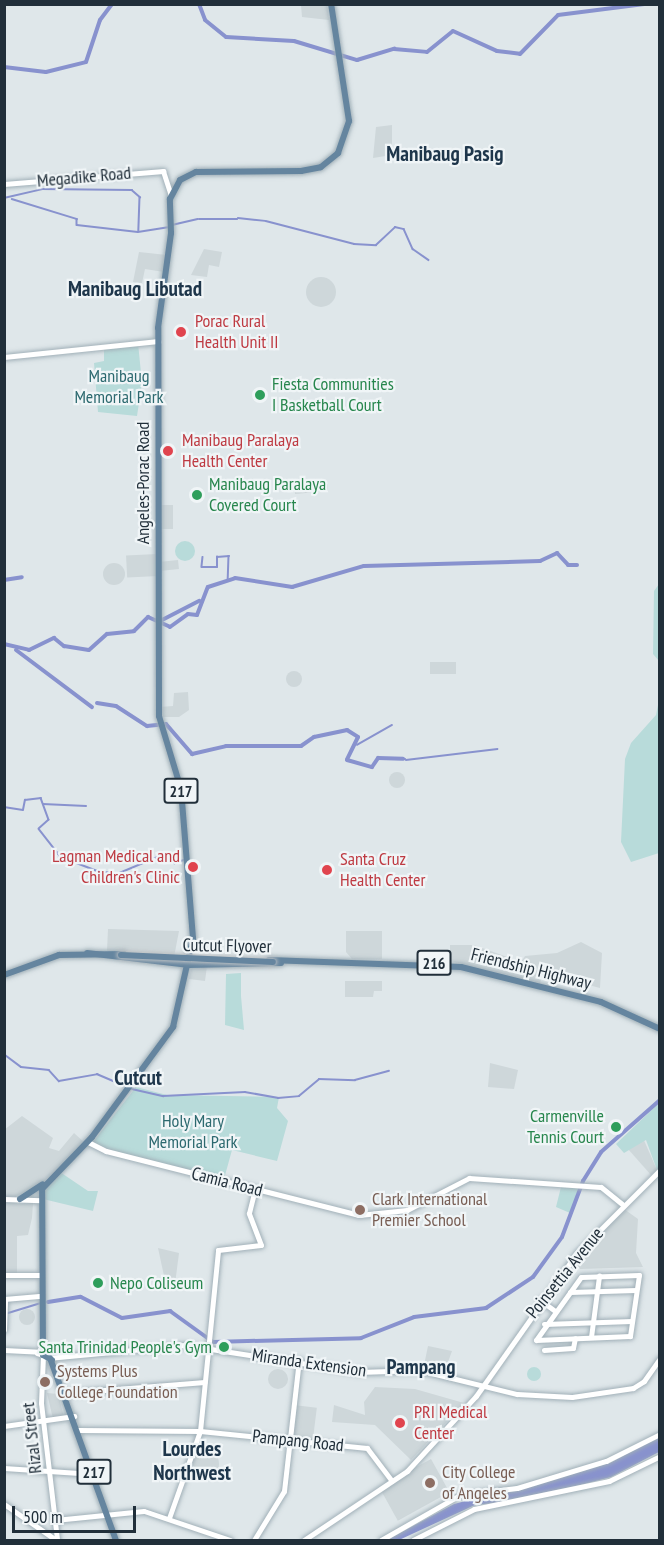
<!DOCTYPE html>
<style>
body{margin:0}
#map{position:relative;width:664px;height:1545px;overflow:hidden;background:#dfe7ea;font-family:"PT Sans Narrow",sans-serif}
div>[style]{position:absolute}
.built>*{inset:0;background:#ced7da;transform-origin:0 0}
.round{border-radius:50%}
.green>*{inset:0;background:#b8dbda}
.water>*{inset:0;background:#8892ce}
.stream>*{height:1.5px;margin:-0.75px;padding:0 0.75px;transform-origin:0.75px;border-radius:0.75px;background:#8892ce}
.river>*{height:4px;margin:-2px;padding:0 2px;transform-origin:2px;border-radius:2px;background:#8892ce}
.roads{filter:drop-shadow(0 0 2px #a1b0b8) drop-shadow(0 0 2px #a1b0b8)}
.secondary>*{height:5px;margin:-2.5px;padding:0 2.5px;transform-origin:2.5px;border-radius:2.5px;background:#fff}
.primary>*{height:6px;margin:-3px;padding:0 3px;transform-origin:3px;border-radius:3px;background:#65859f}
.bridges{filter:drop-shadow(0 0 2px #bcc1c4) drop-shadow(0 0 2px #bcc1c4)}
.primary-bridge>*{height:6px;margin:-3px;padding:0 3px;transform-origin:3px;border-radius:3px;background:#65859f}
.dots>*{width:16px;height:16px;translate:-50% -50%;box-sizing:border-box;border:3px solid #f0f5f7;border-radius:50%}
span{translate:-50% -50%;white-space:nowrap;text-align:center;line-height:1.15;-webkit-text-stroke:4.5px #f0f5f7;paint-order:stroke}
.shield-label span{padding:2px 4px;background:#f0f5f7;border:2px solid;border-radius:4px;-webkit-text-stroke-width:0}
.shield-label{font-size:16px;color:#212f3a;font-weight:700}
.street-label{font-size:18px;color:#212f3a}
.health-label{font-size:18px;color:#be3a42}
.left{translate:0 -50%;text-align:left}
.right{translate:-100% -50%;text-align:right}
.park-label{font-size:18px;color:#2c696f}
.leisure-label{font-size:18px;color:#27864d}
.education-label{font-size:18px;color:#785e54}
.quarter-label{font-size:21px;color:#1e364b;font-weight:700}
.frame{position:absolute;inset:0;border:6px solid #212f3a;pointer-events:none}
.scale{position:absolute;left:12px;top:1506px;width:124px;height:27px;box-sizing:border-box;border:3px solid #212f3a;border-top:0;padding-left:8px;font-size:18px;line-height:21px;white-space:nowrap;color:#212f3a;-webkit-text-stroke:4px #f0f5f7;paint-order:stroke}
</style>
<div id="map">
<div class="built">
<div style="clip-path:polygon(301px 5px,327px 5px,329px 20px,302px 17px)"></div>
<div style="clip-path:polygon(392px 125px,392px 155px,373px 158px,376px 127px)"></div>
<div style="clip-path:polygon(204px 249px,222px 252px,219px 267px,209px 265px,207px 277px,191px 275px)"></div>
<div style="clip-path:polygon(139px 252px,167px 255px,164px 272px,145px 269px,142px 283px,133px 282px)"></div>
<div class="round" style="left:306px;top:277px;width:30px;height:30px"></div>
<div style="clip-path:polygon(328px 484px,328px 491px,295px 494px,295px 486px)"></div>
<div style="left:160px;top:505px;width:13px;height:24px"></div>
<div style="left:157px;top:554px;width:22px;height:31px;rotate:87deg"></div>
<div style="left:178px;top:560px;width:9px;height:17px;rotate:84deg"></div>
<div class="round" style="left:103px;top:563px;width:22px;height:22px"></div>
<div style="left:456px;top:662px;width:12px;height:26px;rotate:90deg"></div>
<div class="round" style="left:286px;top:671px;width:16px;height:16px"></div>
<div style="clip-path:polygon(188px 692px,189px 710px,179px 717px,160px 717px,159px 707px,173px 706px,174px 693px)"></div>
<div class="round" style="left:389px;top:772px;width:16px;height:16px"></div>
<div style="clip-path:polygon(108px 929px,179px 931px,174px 957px,107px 951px)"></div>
<div style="clip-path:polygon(346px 931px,382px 931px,382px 959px,352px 959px,346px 952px)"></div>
<div style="clip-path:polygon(581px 942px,602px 953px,600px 988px,543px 973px,540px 983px,450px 961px,450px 945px,474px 945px,521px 962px,525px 956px,557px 953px)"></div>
<div style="clip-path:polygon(192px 966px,207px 966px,205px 981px,189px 979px)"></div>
<div style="clip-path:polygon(345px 981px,382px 981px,382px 991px,374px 991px,373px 997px,345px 997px)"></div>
<div style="clip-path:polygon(490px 1063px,518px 1070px,514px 1089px,488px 1087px)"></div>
<div style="clip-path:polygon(22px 1116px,53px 1138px,49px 1148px,59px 1151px,74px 1133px,85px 1143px,40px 1185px,16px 1196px,17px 1204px,33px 1203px,32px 1218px,28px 1235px,17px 1236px,17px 1275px,5px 1276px,5px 1286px,4px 1130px)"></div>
<div style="clip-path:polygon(643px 1138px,657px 1170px,651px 1175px,628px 1149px)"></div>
<div style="clip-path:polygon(624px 1209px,638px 1219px,636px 1253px,643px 1267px,580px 1269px,575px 1262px)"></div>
<div style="clip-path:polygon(158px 1248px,179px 1253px,175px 1284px,166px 1285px)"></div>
<div class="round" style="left:19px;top:1309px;width:16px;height:16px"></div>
<div style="clip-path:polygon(428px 1346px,452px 1351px,443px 1376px,423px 1370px)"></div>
<div class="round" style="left:268px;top:1369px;width:20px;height:20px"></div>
<div style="clip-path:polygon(375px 1387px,415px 1389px,464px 1403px,411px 1460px,375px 1425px,332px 1422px,334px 1405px,365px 1415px,364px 1402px)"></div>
<div style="clip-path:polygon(47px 1393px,58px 1394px,64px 1417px,53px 1419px)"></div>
<div style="left:294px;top:1405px;width:23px;height:35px;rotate:7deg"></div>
<div class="round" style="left:191px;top:1450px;width:28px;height:28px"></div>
<div style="left:431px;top:1459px;width:38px;height:59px;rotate:61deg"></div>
</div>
<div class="green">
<div style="clip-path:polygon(138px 343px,142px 383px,137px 416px,98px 412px,94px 363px,104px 361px,104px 347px)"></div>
<div class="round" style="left:175px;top:541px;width:20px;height:20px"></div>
<div style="clip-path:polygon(659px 584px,659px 661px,653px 654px,654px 591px)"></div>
<div style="clip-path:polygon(659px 700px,659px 853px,631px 862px,621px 842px,625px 759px,631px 743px,656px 715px)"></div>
<div style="clip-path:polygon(241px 973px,241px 996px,244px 1030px,225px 1025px,226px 974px)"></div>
<div style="clip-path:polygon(136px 1087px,167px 1095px,279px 1097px,277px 1108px,288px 1121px,277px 1161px,232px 1150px,224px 1179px,104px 1149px,93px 1142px)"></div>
<div style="clip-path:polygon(659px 1103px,659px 1168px,657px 1170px,646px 1140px,624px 1153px,616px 1144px)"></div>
<div style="clip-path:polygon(60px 1172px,88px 1191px,98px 1191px,93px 1211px,43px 1199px,44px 1187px)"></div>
<div style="clip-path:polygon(561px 1187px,579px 1187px,570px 1213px,556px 1207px)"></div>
<div class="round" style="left:527px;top:1367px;width:14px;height:14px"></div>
</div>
<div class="water">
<div style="clip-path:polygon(659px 1436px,659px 1452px,611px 1477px,522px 1500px,475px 1505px,399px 1540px,387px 1540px,454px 1504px,610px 1463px)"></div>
</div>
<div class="stream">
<div style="left:4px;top:198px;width:39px;rotate:-13deg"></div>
<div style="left:42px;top:189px;width:90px;rotate:0.6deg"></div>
<div style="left:132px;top:190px;width:11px;rotate:41deg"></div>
<div style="left:140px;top:197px;width:34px;rotate:92deg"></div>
<div style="left:12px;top:199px;width:68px;rotate:17.1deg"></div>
<div style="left:77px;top:219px;width:6px;rotate:90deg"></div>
<div style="left:77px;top:225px;width:61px;rotate:6.5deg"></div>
<div style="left:138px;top:232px;width:30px;rotate:-9deg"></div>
<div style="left:238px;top:218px;width:27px;rotate:6deg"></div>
<div style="left:199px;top:219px;width:38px"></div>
<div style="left:266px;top:221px;width:91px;rotate:14.6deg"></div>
<div style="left:354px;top:244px;width:22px;rotate:3deg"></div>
<div style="left:376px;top:245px;width:26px;rotate:-43deg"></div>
<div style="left:395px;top:227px;width:9px;rotate:13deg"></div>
<div style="left:404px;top:229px;width:22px;rotate:66deg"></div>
<div style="left:413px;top:249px;width:19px;rotate:35deg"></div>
<div style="left:172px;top:225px;width:26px;rotate:-13deg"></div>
<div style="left:203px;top:557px;width:10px;rotate:96deg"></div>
<div style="left:202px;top:567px;width:15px"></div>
<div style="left:217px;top:567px;width:10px;rotate:-90deg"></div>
<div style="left:217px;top:557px;width:12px;rotate:-5deg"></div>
<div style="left:229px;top:556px;width:24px;rotate:92deg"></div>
<div style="left:357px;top:745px;width:40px;rotate:-29.7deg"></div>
<div style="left:403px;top:759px;width:2px"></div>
<div style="left:406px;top:760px;width:92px;rotate:-6.9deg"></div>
<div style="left:43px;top:804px;width:43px;rotate:2.7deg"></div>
<div style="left:4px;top:807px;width:19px;rotate:9deg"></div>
<div style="left:23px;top:810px;width:10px;rotate:-79deg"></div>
<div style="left:25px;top:800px;width:16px;rotate:-7deg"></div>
<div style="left:41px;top:798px;width:23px;rotate:70deg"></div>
<div style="left:49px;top:820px;width:13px;rotate:138deg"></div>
<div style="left:39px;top:829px;width:36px;rotate:52deg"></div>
<div style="left:61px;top:857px;width:40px;rotate:21deg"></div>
<div style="left:98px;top:871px;width:19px;rotate:9deg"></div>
<div style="left:117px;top:874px;width:47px;rotate:-22.7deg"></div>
<div style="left:160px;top:856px;width:16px;rotate:27deg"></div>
<div style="left:174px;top:863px;width:10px;rotate:-17deg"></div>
<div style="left:4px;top:1054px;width:21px;rotate:37deg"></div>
<div style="left:21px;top:1067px;width:28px;rotate:6deg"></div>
<div style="left:49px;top:1070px;width:15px;rotate:48deg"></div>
<div style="left:59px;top:1081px;width:39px;rotate:-10deg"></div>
<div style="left:97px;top:1074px;width:34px;rotate:23deg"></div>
<div style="left:132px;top:1089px;width:32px;rotate:13deg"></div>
<div style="left:163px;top:1096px;width:82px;rotate:-2.8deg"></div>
<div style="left:245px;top:1092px;width:34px;rotate:10deg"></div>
<div style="left:278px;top:1098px;width:21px;rotate:-5deg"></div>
<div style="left:299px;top:1096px;width:26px;rotate:-40deg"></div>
<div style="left:319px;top:1079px;width:36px;rotate:2deg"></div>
<div style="left:355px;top:1080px;width:35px;rotate:-15deg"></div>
<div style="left:5px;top:1314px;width:38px;rotate:-17deg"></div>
</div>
<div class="river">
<div style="left:199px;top:4px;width:17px;rotate:69deg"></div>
<div style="left:205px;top:20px;width:27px;rotate:39deg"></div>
<div style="left:226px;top:37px;width:68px;rotate:3.4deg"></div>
<div style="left:294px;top:41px;width:66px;rotate:16.8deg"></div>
<div style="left:357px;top:60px;width:39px;rotate:-17deg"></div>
<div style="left:394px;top:49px;width:33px;rotate:5deg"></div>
<div style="left:427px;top:52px;width:33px;rotate:-39deg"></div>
<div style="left:453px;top:31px;width:48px;rotate:24.4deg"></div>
<div style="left:497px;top:51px;width:23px;rotate:7deg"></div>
<div style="left:520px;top:54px;width:54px;rotate:-45.7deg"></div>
<div style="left:558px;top:15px;width:87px;rotate:-7.3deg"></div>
<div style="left:4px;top:67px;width:42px;rotate:6.8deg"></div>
<div style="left:46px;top:72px;width:41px;rotate:-14deg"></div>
<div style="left:86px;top:62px;width:44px;rotate:-71.6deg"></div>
<div style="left:100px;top:20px;width:20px;rotate:-53deg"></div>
<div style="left:4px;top:580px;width:18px;rotate:-9deg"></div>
<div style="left:162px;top:620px;width:42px;rotate:-27.2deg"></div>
<div style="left:4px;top:644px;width:26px;rotate:13deg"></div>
<div style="left:29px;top:650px;width:28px;rotate:-26deg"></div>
<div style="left:54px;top:638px;width:13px;rotate:39deg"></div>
<div style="left:64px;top:646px;width:25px;rotate:9deg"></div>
<div style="left:89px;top:650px;width:24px;rotate:-42deg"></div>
<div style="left:107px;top:634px;width:27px;rotate:-6deg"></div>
<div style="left:134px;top:631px;width:20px;rotate:-45deg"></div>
<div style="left:148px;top:617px;width:24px;rotate:24deg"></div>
<div style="left:170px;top:627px;width:22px;rotate:-36deg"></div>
<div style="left:188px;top:614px;width:9px;rotate:6deg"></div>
<div style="left:197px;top:615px;width:30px;rotate:-69deg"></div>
<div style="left:208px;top:587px;width:28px;rotate:-18deg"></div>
<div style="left:235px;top:578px;width:58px;rotate:9deg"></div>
<div style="left:292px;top:587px;width:75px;rotate:-16.3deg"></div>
<div style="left:364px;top:566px;width:176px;rotate:-1.6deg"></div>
<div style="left:540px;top:561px;width:19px;rotate:-25deg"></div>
<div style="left:557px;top:553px;width:16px;rotate:47deg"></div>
<div style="left:568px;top:565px;width:9px"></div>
<div style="left:16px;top:650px;width:95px;rotate:36.9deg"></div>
<div style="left:97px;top:703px;width:19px;rotate:9deg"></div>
<div style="left:116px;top:706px;width:37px;rotate:33deg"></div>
<div style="left:147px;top:726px;width:19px;rotate:-6deg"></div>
<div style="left:166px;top:724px;width:40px;rotate:49deg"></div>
<div style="left:192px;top:754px;width:35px;rotate:-13deg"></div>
<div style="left:226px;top:746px;width:75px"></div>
<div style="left:301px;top:746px;width:16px;rotate:-35deg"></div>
<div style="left:314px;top:737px;width:34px;rotate:-12deg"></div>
<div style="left:347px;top:730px;width:13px;rotate:32deg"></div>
<div style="left:358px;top:737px;width:25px;rotate:116deg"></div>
<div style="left:347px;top:760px;width:26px;rotate:16deg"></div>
<div style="left:372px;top:767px;width:11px;rotate:-56deg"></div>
<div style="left:378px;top:758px;width:25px;rotate:2deg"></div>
<div style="left:48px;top:1302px;width:33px;rotate:-9deg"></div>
<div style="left:81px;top:1297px;width:46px;rotate:27.1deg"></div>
<div style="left:122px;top:1318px;width:49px;rotate:-8.3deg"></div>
<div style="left:170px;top:1311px;width:53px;rotate:35.8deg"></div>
<div style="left:213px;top:1342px;width:148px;rotate:-1.5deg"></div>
<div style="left:361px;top:1338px;width:57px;rotate:-21.6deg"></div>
<div style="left:414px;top:1317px;width:73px;rotate:-7.1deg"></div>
<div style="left:486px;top:1308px;width:56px;rotate:-33.4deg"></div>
<div style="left:533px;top:1277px;width:49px;rotate:-54.1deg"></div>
<div style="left:562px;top:1237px;width:60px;rotate:-69.4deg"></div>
<div style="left:583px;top:1181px;width:34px;rotate:-58deg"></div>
<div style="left:601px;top:1152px;width:79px;rotate:-41.4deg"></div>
</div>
<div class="roads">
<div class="secondary">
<div style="left:4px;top:184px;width:160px;rotate:-4.7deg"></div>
<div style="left:163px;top:171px;width:26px;rotate:72deg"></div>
<div style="left:4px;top:357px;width:155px;rotate:-5.9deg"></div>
<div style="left:88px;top:1142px;width:20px;rotate:27deg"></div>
<div style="left:106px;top:1151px;width:261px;rotate:14.2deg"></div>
<div style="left:359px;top:1215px;width:48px;rotate:-5.9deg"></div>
<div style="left:407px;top:1210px;width:70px;rotate:-27.3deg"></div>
<div style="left:469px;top:1178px;width:132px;rotate:3.9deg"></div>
<div style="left:601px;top:1187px;width:27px;rotate:39deg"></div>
<div style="left:4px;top:1199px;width:37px;rotate:2deg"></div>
<div style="left:4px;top:1275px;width:37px"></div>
<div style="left:639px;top:1275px;width:62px;rotate:98.4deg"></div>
<div style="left:630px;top:1336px;width:94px;rotate:177.6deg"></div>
<div style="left:536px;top:1340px;width:77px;rotate:-54.5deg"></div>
<div style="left:581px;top:1277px;width:58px;rotate:-2deg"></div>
<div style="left:570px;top:1292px;width:66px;rotate:-1.7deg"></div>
<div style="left:4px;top:1299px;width:38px;rotate:-5deg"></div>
<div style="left:540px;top:1300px;width:19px;rotate:36deg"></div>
<div style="left:544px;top:1324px;width:88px;rotate:-2deg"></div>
<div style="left:4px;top:1330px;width:31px;rotate:-88deg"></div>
<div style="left:591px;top:1337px;width:62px;rotate:-82.5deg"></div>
<div style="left:4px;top:1350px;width:35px;rotate:3deg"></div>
<div style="left:544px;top:1350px;width:29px;rotate:-4deg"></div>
<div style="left:573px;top:1348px;width:10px;rotate:-79deg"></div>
<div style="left:37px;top:1353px;width:6px;rotate:18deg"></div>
<div style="left:43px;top:1355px;width:48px;rotate:92.4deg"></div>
<div style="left:41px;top:1403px;width:138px;rotate:83.3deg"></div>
<div style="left:48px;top:1358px;width:138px;rotate:-5.4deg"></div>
<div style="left:185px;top:1345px;width:176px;rotate:8.8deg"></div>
<div style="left:359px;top:1372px;width:60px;rotate:-1.9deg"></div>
<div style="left:419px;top:1370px;width:101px;rotate:13.8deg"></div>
<div style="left:517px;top:1394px;width:55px;rotate:3.1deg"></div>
<div style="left:572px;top:1397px;width:62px;rotate:-8.4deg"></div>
<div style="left:633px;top:1388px;width:13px;rotate:-32deg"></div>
<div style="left:644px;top:1381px;width:28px;rotate:-55deg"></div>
<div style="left:67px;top:1393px;width:138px;rotate:-4.6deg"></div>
<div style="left:4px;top:1426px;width:71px;rotate:-8.1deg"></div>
<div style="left:78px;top:1430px;width:122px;rotate:0.5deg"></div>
<div style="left:200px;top:1431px;width:168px;rotate:5.8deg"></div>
<div style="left:367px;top:1448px;width:41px;rotate:52.9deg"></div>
<div style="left:4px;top:1468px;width:90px;rotate:3.8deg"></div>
<div style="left:4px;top:1504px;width:63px;rotate:34.7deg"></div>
<div style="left:169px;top:1518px;width:92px;rotate:-70.4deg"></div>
<div style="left:200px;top:1431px;width:182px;rotate:-84.3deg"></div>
<div style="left:218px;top:1250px;width:43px;rotate:-6.6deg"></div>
<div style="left:261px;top:1245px;width:34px;rotate:-111deg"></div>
<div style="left:249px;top:1213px;width:25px;rotate:-76deg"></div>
<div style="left:55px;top:1520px;width:89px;rotate:-5.8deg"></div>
<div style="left:144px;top:1511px;width:91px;rotate:18.6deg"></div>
<div style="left:254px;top:1540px;width:57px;rotate:-58.5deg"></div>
<div style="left:284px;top:1491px;width:132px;rotate:-83.5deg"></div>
<div style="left:304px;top:1540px;width:124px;rotate:-33.8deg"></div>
<div style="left:407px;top:1471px;width:102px;rotate:-47.4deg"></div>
<div style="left:476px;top:1396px;width:174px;rotate:-54.8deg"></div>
<div style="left:576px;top:1254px;width:119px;rotate:-45deg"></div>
<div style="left:381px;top:1540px;width:91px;rotate:-29.7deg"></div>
<div style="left:460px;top:1495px;width:57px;rotate:-7deg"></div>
<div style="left:517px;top:1488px;width:93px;rotate:-16.9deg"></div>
<div style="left:606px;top:1461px;width:60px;rotate:-26.6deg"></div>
<div style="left:413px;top:1540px;width:68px;rotate:-26.9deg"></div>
<div style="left:474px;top:1509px;width:138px;rotate:-11.7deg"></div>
<div style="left:609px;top:1481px;width:57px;rotate:-26.1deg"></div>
</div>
<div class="primary">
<div style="left:87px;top:953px;width:103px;rotate:6.7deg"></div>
<div style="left:189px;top:965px;width:92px;rotate:-1.2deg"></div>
<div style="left:269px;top:960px;width:192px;rotate:2.1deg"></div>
<div style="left:461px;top:967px;width:144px;rotate:14deg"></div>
<div style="left:601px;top:1002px;width:65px;rotate:24.6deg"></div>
<div style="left:4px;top:975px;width:59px;rotate:-20deg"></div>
<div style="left:59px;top:955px;width:65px;rotate:-0.9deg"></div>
<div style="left:20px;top:1199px;width:27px;rotate:-33deg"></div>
<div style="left:50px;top:1358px;width:194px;rotate:70.1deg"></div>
<div style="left:52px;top:1360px;width:10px;rotate:-151deg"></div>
<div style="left:43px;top:1355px;width:166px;rotate:-90.3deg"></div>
<div style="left:42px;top:1189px;width:72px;rotate:-46.1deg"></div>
<div style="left:92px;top:1137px;width:137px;rotate:-53.6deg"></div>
<div style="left:173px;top:1027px;width:91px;rotate:-77.3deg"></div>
<div style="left:193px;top:938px;width:149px;rotate:-94.6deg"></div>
<div style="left:181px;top:789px;width:76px;rotate:-106.8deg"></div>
<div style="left:159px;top:716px;width:388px;rotate:-90.1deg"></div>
<div style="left:158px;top:328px;width:96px;rotate:-82.2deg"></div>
<div style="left:171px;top:233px;width:34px;rotate:-92deg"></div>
<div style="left:170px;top:199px;width:21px;rotate:-62deg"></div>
<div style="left:180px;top:180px;width:18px;rotate:-27deg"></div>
<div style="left:196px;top:172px;width:105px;rotate:-0.5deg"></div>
<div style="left:301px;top:171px;width:20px;rotate:-11deg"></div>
<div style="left:321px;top:167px;width:22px;rotate:-39deg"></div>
<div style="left:338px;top:153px;width:34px;rotate:-71deg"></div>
<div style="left:349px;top:121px;width:118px;rotate:-98.7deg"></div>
</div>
</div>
<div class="bridges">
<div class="primary-bridge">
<div style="left:121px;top:955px;width:152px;rotate:2.6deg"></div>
</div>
</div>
<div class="dots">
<div style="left:181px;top:332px;background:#e0444e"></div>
<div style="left:260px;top:395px;background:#2e9e5b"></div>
<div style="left:168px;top:451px;background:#e0444e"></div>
<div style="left:197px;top:495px;background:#2e9e5b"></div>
<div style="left:193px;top:867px;background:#e0444e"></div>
<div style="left:327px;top:870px;background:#e0444e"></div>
<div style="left:616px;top:1127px;background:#2e9e5b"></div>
<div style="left:360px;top:1210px;background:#8d6e63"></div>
<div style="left:98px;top:1283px;background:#2e9e5b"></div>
<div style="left:224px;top:1347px;background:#2e9e5b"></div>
<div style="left:45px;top:1382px;background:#8d6e63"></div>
<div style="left:400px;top:1423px;background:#e0444e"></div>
<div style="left:430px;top:1483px;background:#8d6e63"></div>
</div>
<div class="shield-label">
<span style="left:181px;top:791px">217</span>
<span style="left:434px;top:963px">216</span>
<span style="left:94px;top:1472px">217</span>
</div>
<div class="street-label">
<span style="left:84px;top:177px;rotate:-5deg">Megadike Road</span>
<span style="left:143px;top:483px;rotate:-90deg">Angeles-Porac Road</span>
<span style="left:227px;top:946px;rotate:1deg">Cutcut Flyover</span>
<span style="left:531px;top:969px;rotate:14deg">Friendship Highway</span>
<span style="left:227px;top:1182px;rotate:14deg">Camia Road</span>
<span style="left:565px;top:1273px;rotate:-51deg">Poinsettia Avenue</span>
<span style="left:309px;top:1363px;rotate:8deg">Miranda Extension</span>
<span style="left:32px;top:1438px;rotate:-96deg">Rizal Street</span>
<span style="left:298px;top:1441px;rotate:6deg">Pampang Road</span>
</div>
<div class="health-label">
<span class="left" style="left:195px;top:332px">Porac Rural<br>Health Unit II</span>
<span class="left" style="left:182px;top:451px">Manibaug Paralaya<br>Health Center</span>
<span class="right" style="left:180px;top:867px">Lagman Medical and<br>Children's Clinic</span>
<span class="left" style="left:340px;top:870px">Santa Cruz<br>Health Center</span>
<span class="left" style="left:414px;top:1423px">PRI Medical<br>Center</span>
</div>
<div class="park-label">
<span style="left:119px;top:387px">Manibaug<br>Memorial Park</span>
<span style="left:193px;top:1132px">Holy Mary<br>Memorial Park</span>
</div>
<div class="leisure-label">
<span class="left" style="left:272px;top:395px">Fiesta Communities<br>I Basketball Court</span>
<span class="left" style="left:209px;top:495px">Manibaug Paralaya<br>Covered Court</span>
<span class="right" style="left:604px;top:1127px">Carmenville<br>Tennis Court</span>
<span class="left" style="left:110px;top:1283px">Nepo Coliseum</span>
<span class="right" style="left:212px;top:1347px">Santa Trinidad People's Gym</span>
</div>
<div class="education-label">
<span class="left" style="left:372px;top:1210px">Clark International<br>Premier School</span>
<span class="left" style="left:57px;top:1382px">Systems Plus<br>College Foundation</span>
<span class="left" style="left:442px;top:1483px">City College<br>of Angeles</span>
</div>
<div class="quarter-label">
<span style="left:445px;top:154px">Manibaug Pasig</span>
<span style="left:135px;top:289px">Manibaug Libutad</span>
<span style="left:138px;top:1078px">Cutcut</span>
<span style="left:421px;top:1367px">Pampang</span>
<span style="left:192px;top:1461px">Lourdes<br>Northwest</span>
</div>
<div class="frame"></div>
<div class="scale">500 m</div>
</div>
